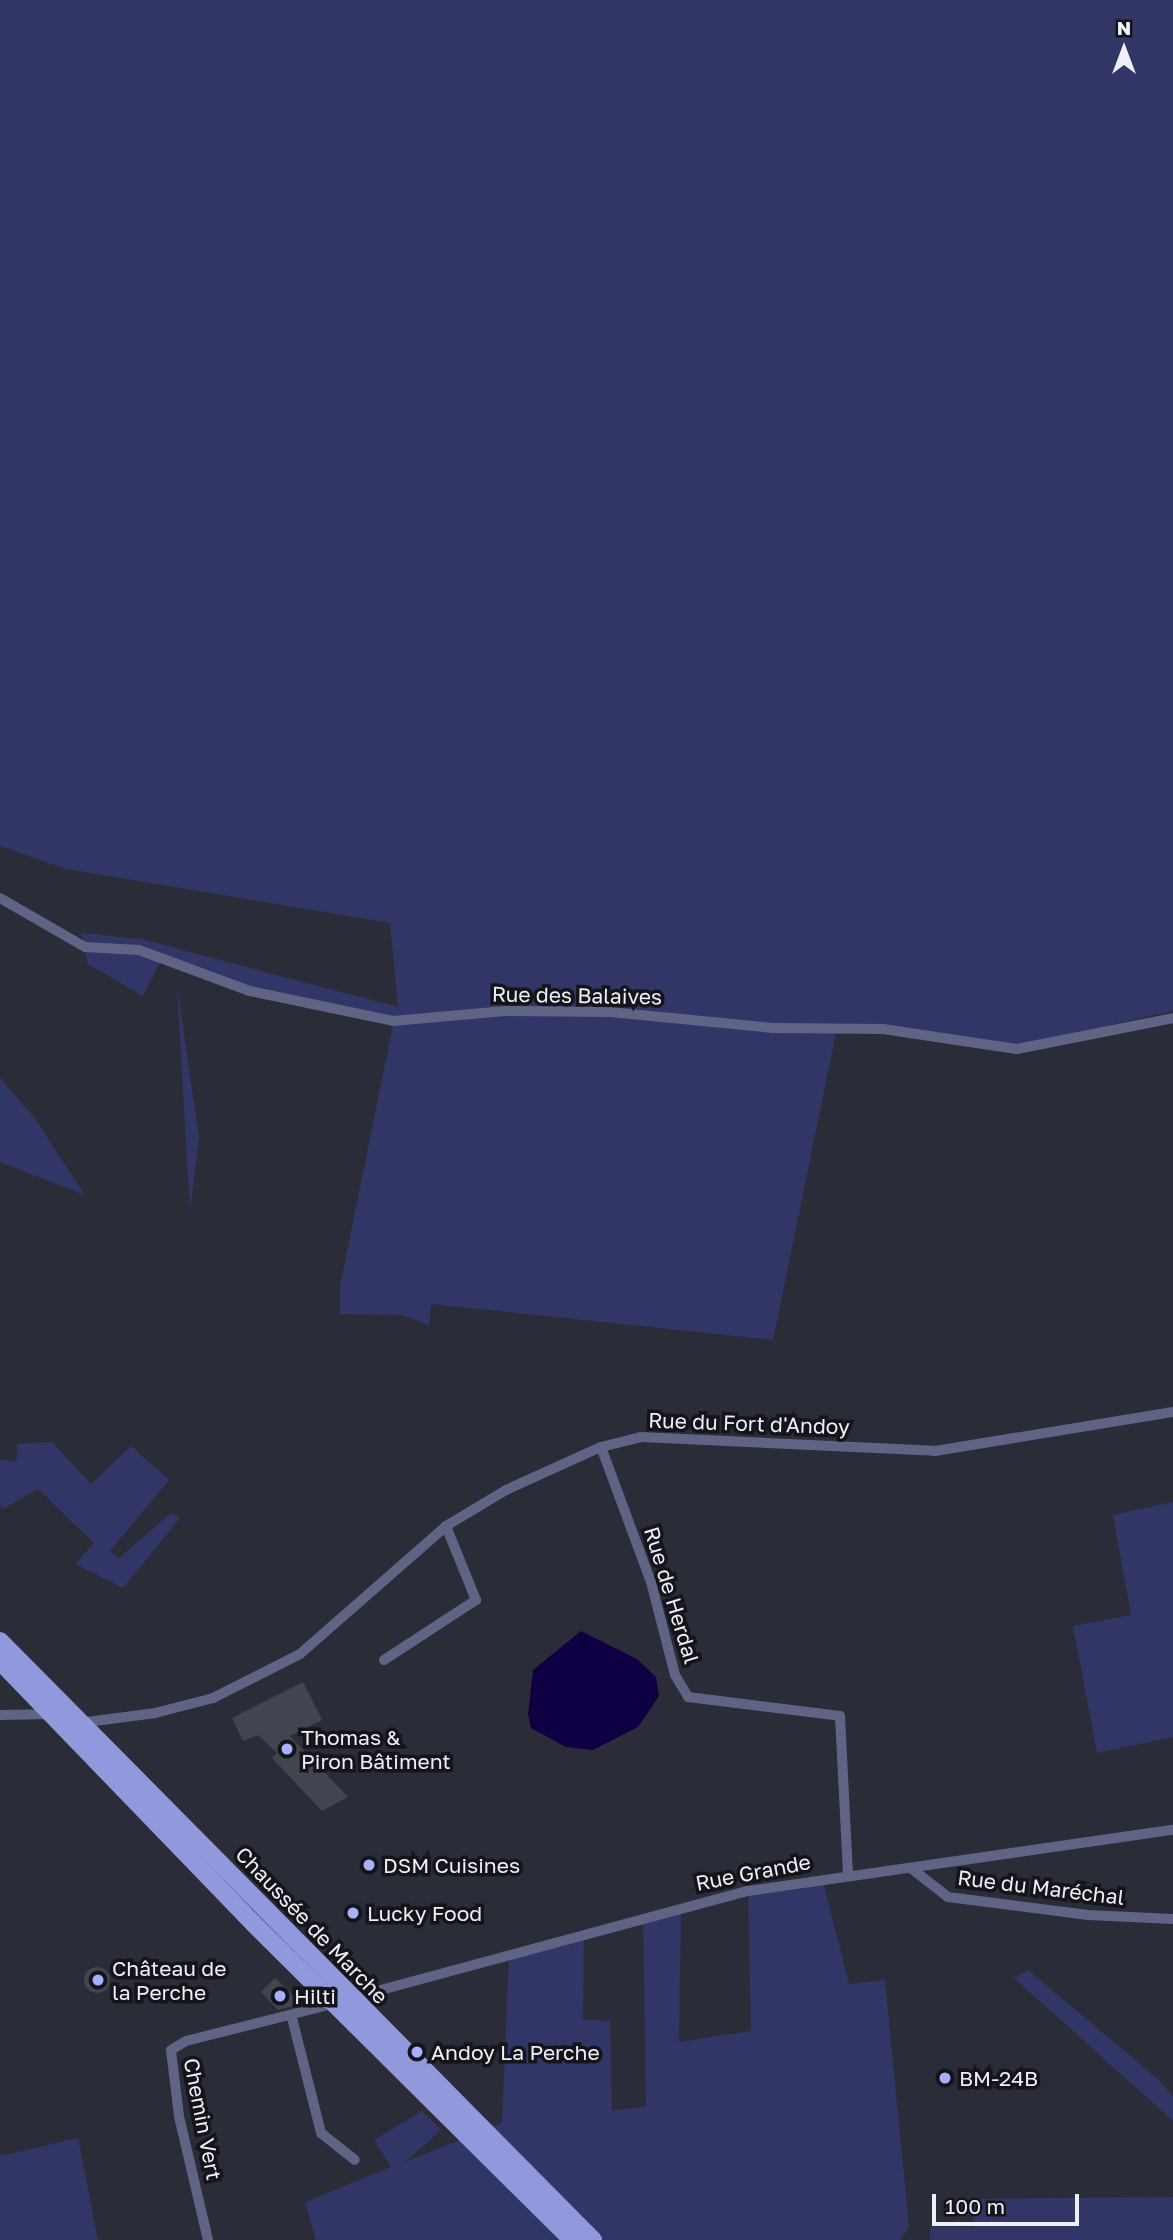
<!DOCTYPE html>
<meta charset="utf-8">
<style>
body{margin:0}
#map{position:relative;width:1173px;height:2240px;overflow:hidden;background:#2a2c38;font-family:"Golos Text",sans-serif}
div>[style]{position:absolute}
.green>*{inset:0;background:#323667}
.water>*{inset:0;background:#0e0043}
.building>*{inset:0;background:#424450}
.round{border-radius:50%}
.minor>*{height:10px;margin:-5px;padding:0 5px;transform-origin:5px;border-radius:5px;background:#5f6484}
.primary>*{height:18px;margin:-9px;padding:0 9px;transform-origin:9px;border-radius:9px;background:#9199dc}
.dots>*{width:19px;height:19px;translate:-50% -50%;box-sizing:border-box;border:4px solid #14151a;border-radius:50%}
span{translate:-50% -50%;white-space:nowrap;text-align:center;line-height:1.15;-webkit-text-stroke:7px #14151a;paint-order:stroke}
.street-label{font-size:21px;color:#eeeff7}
.poi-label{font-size:21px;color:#eeeff7}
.left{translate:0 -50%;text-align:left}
.north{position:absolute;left:1089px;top:14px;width:70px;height:70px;-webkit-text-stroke:5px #14151a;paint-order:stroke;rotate:0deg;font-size:19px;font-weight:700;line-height:28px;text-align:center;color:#eeeff7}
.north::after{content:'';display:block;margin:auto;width:24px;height:32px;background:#eeeff7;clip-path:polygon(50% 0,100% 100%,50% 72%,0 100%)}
.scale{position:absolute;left:932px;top:2194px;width:147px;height:32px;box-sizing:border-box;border:4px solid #eeeff7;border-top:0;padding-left:9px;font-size:21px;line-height:24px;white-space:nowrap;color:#eeeff7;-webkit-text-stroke:5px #14151a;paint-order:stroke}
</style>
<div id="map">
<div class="green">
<div style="clip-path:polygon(0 0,1173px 0,1173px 1011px,1016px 1046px,623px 1010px,393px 1021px,331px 1011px,162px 959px,143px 996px,88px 964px,81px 933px,141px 939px,398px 1007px,390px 923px,67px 869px,0 846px)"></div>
<div style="clip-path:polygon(177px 986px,199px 1137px,190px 1211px)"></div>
<div style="clip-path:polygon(506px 1014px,609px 1015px,836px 1033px,773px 1340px,431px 1304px,429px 1325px,403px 1315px,340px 1314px,340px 1286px,393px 1025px)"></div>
<div style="clip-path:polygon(0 1078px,33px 1116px,85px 1195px,0 1162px)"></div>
<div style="clip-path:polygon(52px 1442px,91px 1484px,131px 1446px,169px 1480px,110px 1551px,119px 1558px,171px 1513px,180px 1518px,123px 1588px,75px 1564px,94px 1543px,38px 1489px,3px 1509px,0 1504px,0 1460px,17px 1461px,17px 1444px)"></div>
<div style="clip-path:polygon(1173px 1502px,1173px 1737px,1097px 1753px,1073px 1626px,1131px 1615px,1113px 1515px)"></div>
<div style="clip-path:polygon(822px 1878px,849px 1984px,885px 1980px,909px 2227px,900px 2240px,602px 2240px,491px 2128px,502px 2123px,509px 1954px,584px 1932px,583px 2020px,610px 2021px,612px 2111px,646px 2106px,643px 1916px,681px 1905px,679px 2042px,751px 2031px,748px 1891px)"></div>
<div style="clip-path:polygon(1028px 1970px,1158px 2079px,1173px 2097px,1173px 2121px,1014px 1978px)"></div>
<div style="clip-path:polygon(422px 2111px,441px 2130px,405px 2162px,460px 2140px,559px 2240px,316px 2240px,305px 2202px,391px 2167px,374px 2140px)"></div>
<div style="clip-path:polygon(78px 2138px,98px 2240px,0 2240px,0 2156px)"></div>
<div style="clip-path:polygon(1173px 2197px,1173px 2240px,930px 2240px,930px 2227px,974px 2227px,971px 2199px)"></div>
</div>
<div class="water">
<div style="clip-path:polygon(581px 1631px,637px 1659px,656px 1677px,659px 1696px,638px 1727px,593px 1750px,566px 1747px,531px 1728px,528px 1714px,533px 1670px)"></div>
</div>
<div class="building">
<div style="clip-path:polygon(303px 1682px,322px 1720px,290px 1736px,348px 1797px,322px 1811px,272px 1758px,277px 1753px,258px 1735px,243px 1741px,232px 1718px)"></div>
<div class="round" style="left:84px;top:1967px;width:26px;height:26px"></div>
<div style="clip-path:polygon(275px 1978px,299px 2001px,293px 2006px,278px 2010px,261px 1992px)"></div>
</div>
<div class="minor">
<div style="left:0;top:898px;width:98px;rotate:30deg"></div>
<div style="left:85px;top:947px;width:54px;rotate:3.2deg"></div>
<div style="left:139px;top:950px;width:118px;rotate:20.3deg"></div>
<div style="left:250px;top:991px;width:146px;rotate:11.8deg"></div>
<div style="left:393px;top:1021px;width:113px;rotate:-5.1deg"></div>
<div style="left:506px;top:1011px;width:104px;rotate:0.6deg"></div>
<div style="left:610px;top:1012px;width:164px;rotate:5.6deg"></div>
<div style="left:773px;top:1028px;width:110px;rotate:0.5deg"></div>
<div style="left:883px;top:1029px;width:135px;rotate:8.5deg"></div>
<div style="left:1017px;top:1049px;width:159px;rotate:-11.2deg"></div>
<div style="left:601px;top:1447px;width:144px;rotate:69.7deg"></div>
<div style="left:651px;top:1582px;width:96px;rotate:75.5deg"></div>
<div style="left:675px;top:1675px;width:26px;rotate:59deg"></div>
<div style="left:688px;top:1697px;width:153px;rotate:7.1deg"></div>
<div style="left:840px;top:1716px;width:158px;rotate:87.1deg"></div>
<div style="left:384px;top:1660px;width:110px;rotate:-33.1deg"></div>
<div style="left:476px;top:1600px;width:80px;rotate:-112.1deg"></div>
<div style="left:0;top:1715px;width:53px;rotate:-1.1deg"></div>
<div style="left:80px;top:1723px;width:76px;rotate:-7.6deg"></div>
<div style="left:155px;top:1713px;width:60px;rotate:-14.5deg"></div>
<div style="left:213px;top:1698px;width:97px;rotate:-26.8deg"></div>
<div style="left:300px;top:1654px;width:194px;rotate:-41.2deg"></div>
<div style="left:446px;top:1526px;width:70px;rotate:-31deg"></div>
<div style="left:506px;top:1490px;width:104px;rotate:-24.4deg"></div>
<div style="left:601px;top:1447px;width:41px;rotate:-14deg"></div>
<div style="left:641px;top:1437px;width:294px;rotate:2.7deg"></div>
<div style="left:935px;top:1451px;width:241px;rotate:-9.3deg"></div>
<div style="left:912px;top:1869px;width:46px;rotate:37.9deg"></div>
<div style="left:948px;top:1897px;width:141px;rotate:7.3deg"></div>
<div style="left:1088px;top:1915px;width:85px;rotate:2.7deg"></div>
<div style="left:351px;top:1998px;width:411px;rotate:-15.1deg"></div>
<div style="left:748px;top:1891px;width:429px;rotate:-8.2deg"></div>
<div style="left:292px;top:2018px;width:119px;rotate:75.8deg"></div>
<div style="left:321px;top:2133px;width:43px;rotate:38.5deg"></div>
<div style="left:208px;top:2240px;width:127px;rotate:-103.2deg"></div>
<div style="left:179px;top:2116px;width:66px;rotate:-96.9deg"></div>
<div style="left:171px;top:2050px;width:17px;rotate:-31deg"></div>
<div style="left:186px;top:2041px;width:155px;rotate:-14.2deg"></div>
</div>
<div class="primary">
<div style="left:0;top:1641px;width:843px;rotate:45.29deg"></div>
<div style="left:0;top:1661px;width:364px;rotate:46deg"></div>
<div style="left:253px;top:1923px;width:450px;rotate:44.8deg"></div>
</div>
<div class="dots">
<div style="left:287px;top:1749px;background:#a7b0fc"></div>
<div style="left:369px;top:1865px;background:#a7b0fc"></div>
<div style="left:353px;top:1913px;background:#a7b0fc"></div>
<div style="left:98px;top:1980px;background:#a7b0fc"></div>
<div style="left:280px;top:1996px;background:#a7b0fc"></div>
<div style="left:417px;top:2052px;background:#a7b0fc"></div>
<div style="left:945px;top:2078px;background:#a7b0fc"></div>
</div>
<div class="street-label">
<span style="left:577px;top:995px;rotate:1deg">Rue des Balaives</span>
<span style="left:749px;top:1423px;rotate:2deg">Rue du Fort d'Andoy</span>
<span style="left:672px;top:1595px;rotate:73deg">Rue de Herdal</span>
<span style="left:753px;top:1872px;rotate:-11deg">Rue Grande</span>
<span style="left:1041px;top:1887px;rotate:7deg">Rue du Maréchal</span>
<span style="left:312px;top:1925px;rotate:46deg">Chaussée de Marche</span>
<span style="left:203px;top:2119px;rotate:79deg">Chemin Vert</span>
</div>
<div class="poi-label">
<span class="left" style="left:301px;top:1749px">Thomas &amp;<br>Piron Bâtiment</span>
<span class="left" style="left:383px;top:1865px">DSM Cuisines</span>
<span class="left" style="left:367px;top:1913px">Lucky Food</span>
<span class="left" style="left:112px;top:1980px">Château de<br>la Perche</span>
<span class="left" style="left:294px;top:1996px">Hilti</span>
<span class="left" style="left:431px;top:2052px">Andoy La Perche</span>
<span class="left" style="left:959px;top:2078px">BM-24B</span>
</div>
<div class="north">N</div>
<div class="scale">100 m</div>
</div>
